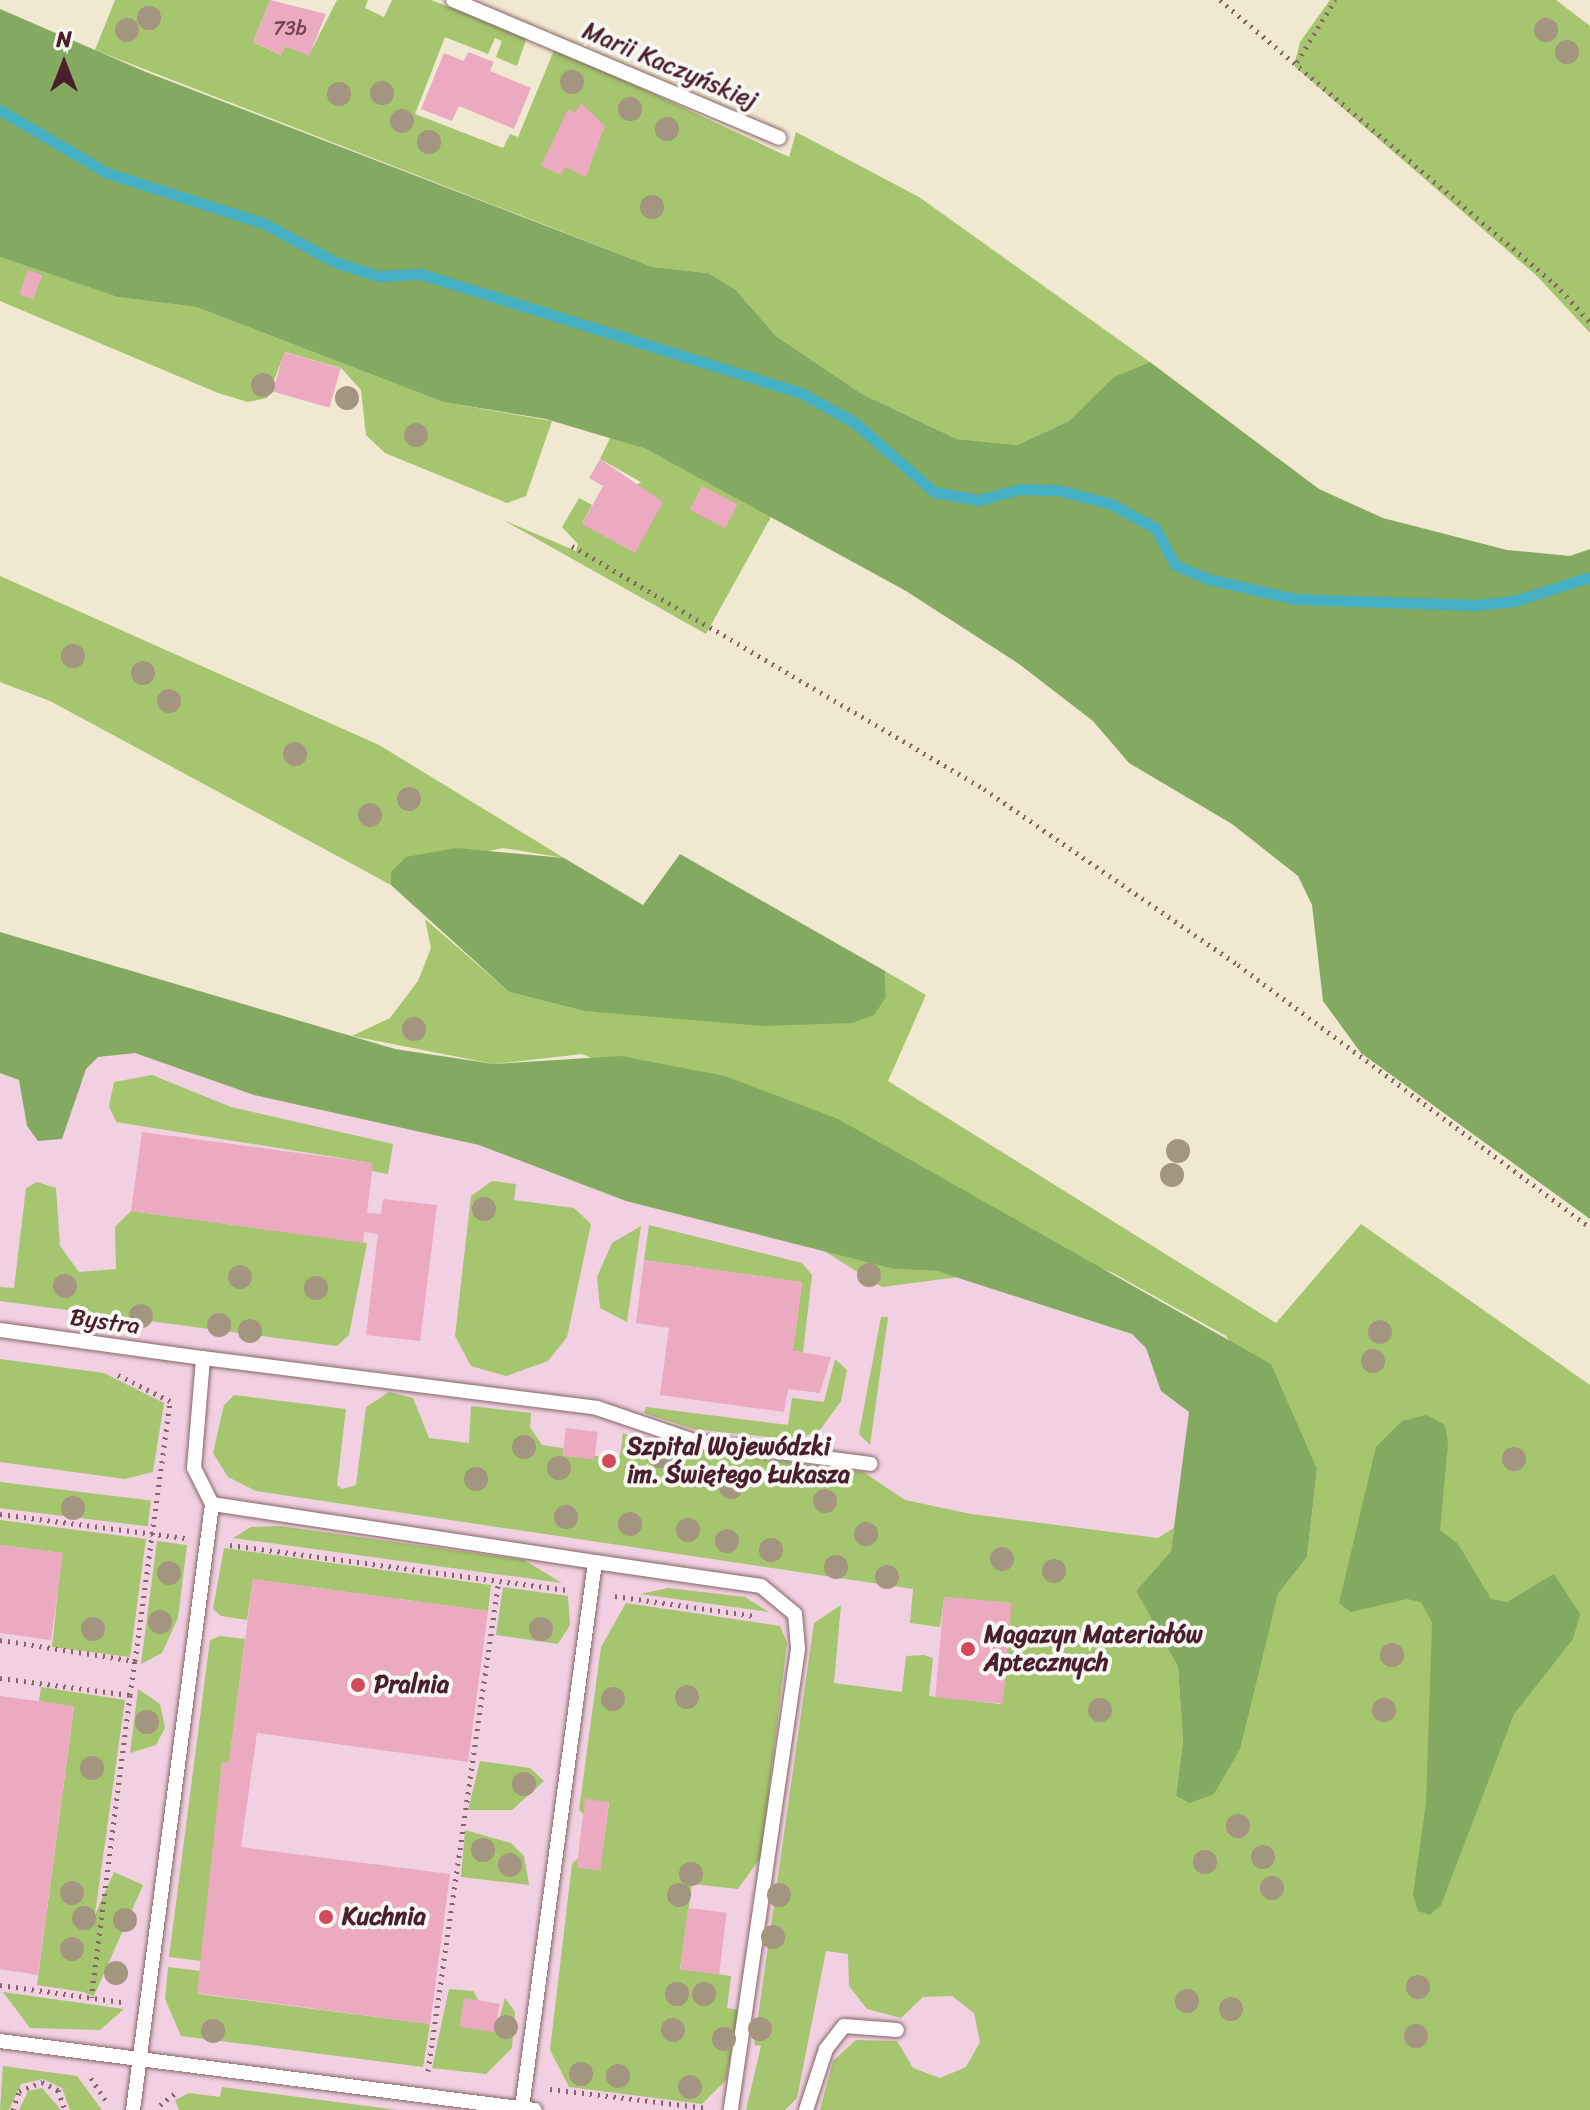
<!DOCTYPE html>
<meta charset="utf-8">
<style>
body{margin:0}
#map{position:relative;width:1590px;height:2110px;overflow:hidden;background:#f1e8d2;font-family:Sriracha,sans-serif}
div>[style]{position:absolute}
.built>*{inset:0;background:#f1d0e2}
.green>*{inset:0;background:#a5c56e;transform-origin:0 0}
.forest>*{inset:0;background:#84aa61}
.stream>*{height:11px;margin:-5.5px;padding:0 5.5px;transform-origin:5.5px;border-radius:5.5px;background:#45afc4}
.building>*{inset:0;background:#ebaac0;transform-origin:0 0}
.path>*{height:5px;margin-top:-2.5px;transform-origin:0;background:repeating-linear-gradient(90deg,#846565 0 2px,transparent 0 8px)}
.roads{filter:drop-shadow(0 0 2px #846565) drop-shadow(0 0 2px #846565)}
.service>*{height:14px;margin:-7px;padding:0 7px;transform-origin:7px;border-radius:7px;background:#fff}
.trees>*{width:24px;height:24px;margin:-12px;border-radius:50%;background:#a49581}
.dots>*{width:22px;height:22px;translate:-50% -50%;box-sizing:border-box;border:4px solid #f6f6f2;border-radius:50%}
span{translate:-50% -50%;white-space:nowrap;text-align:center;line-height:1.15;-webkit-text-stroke:8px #f6f6f2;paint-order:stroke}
.number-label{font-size:20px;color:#724250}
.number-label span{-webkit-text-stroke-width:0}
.street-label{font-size:24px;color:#4a1f2b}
.poi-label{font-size:24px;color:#4a1f2b;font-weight:700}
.left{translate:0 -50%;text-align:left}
.north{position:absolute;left:24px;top:24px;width:80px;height:80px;-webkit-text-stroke:6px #f6f6f2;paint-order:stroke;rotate:0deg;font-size:22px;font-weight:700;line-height:32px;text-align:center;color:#4a1f2b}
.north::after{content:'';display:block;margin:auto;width:28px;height:36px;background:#4a1f2b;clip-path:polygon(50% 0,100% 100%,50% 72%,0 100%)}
</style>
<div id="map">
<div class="built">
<div style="clip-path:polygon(0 966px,1232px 1355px,1136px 2110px,0 2110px)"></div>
</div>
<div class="green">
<div style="clip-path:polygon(115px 0,270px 0,253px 42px,281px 55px,285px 46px,309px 55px,337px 0,368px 0,365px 8px,384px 17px,392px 0,431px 0,527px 37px,517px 66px,496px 57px,502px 41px,495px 38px,488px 54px,445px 37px,415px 114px,503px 148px,510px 134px,518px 137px,555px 48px,789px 157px,796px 132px,919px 197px,1150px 362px,1115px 377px,1069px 421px,1017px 445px,957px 439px,862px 394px,777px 337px,735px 289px,708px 273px,653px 267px,95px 50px)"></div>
<div style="clip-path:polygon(1330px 0,1556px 0,1590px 26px,1590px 333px,1537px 276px,1294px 66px,1300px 42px)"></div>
<div style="clip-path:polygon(0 257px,117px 297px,196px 307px,443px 402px,552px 421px,526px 496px,507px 503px,385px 453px,366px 435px,361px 390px,341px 368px,285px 352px,267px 398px,248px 402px,218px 393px,0 301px)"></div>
<div style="clip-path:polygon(610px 438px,646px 449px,772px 515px,706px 634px,503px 520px,576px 551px,578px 544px,562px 527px,579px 498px,592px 505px,582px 524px,641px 482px,600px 459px)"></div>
<div style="clip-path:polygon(0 576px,379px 745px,564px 858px,503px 848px,391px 872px,391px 885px,50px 701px,0 682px)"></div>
<div style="clip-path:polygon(425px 919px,509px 992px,584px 1011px,807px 1023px,886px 997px,885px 971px,926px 995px,888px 1081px,1276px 1323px,1361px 1224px,1590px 1385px,1590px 2110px,820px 2110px,833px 2061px,856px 2040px,897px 2041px,913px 2068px,940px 2078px,966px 2067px,980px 2042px,974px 2013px,952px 1996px,923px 1997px,901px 2018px,867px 2009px,849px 1986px,848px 1954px,826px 1951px,797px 2098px,785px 2110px,746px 2110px,761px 2046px,754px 2045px,814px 1623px,841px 1605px,834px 1683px,902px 1692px,906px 1656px,924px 1655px,933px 1658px,929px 1696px,1000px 1704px,1011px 1603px,944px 1597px,940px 1627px,910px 1623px,913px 1589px,256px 1491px,228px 1477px,213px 1453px,224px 1405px,234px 1395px,346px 1409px,337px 1485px,342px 1489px,356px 1485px,366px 1407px,389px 1392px,413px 1398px,429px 1438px,469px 1443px,471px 1406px,531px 1413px,530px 1427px,542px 1445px,563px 1448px,563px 1456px,620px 1456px,623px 1433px,650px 1444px,863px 1472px,905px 1500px,971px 1514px,1158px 1538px,1174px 1528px,1171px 1551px,1136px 1591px,1178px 1667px,1183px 1741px,1176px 1796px,1258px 1668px,1278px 1594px,1307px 1557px,1317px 1469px,1226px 1336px,1113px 1273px,582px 1054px,494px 1064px,352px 1036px,390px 1018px,418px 981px,431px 948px)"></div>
<div style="clip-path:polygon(152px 1075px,231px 1107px,393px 1144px,388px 1174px,372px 1171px,372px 1163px,116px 1122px,109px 1106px,114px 1082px)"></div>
<div style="clip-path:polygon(492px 1181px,516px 1184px,514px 1200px,574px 1208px,591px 1224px,567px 1337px,548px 1361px,506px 1376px,471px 1366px,455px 1336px,471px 1196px)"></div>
<div style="clip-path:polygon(37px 1182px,56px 1188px,60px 1246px,79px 1272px,116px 1269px,115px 1227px,131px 1211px,367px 1243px,349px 1335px,337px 1346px,0 1301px,0 1287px,14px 1288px,26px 1188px)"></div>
<div style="clip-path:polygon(649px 1225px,802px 1263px,812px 1275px,803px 1352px,793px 1351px,802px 1282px,644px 1260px)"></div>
<div style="clip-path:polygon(641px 1226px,627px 1322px,600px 1308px,597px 1277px,612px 1243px)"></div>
<div style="clip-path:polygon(821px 1249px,894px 1269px,937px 1271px,959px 1277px,882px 1287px)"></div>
<div style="clip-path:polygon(881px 1317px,888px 1317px,870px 1445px,859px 1434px)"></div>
<div style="clip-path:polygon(0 1359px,104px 1373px,164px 1403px,153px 1472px,125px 1479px,0 1462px)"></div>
<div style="clip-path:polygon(835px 1359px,847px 1370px,841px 1401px,820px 1430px,796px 1440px,693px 1429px,644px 1413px,646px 1407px,788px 1425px,792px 1398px,824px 1402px)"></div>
<div style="left:0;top:1482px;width:152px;height:26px;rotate:7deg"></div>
<div style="clip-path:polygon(0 1520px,146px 1539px,130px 1657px,52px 1647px,62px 1553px,0 1545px)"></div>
<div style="clip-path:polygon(280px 1526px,524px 1560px,562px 1583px,233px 1538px,251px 1527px)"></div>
<div style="clip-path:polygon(157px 1541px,187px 1545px,178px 1618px,162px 1653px,141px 1664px)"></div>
<div style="clip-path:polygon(224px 1548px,491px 1585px,488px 1611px,253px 1579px,247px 1620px,221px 1616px,213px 1609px)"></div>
<div style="clip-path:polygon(503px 1587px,568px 1596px,570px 1625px,558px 1644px,496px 1635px)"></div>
<div style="clip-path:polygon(668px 1588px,745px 1597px,769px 1612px,640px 1594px)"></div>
<div style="clip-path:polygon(626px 1603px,780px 1626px,787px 1643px,761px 1857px,738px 1889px,692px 1884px,680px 1969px,731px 1976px,727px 2008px,739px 2010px,726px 2080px,702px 2104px,569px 2087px,550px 2050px,572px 1864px,577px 1859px,600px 1870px,609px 1803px,583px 1814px,579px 1810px,601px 1647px)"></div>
<div style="clip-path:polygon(220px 1636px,245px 1639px,229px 1762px,222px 1762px,202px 1961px,169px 1957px,210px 1640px)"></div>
<div style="clip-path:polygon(41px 1687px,125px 1700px,84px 1992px,37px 1985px,74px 1707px,39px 1701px)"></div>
<div style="clip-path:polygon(138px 1689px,160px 1704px,165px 1728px,156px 1745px,130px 1753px)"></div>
<div style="clip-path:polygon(480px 1761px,530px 1768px,544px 1781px,512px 1810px,468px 1810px)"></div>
<div style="clip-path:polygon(465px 1830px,511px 1843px,524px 1856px,529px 1885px,461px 1877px)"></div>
<div style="left:114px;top:1872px;width:32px;height:122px;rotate:24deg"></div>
<div style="clip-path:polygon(168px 1967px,201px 1971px,198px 1994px,430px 2024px,423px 2067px,181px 2036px,165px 1999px)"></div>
<div style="clip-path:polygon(449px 1989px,473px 1991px,496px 2031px,505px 1998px,515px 2012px,512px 2048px,486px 2074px,432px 2068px)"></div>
<div style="clip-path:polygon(3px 1992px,124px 2009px,100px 2030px,30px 2028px)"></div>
<div style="clip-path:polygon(3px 2066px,77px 2076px,102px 2110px,70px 2110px,62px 2088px,43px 2079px,21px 2084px,9px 2110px,0 2110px)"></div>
<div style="clip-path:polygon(222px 2087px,352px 2104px,397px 2110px,179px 2110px,175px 2100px,189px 2093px,220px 2097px)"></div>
<div style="clip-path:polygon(42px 2088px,61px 2110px,19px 2110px,28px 2091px)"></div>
</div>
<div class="forest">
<div style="clip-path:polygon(0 9px,146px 72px,653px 267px,708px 273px,735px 289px,777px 337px,862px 394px,957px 439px,1017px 445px,1069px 421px,1114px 377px,1150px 362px,1319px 489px,1383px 518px,1507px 550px,1570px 556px,1590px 549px,1590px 1219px,1361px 1053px,1323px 1001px,1312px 905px,1298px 876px,1232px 824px,1129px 763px,1093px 721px,1019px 664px,906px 591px,646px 449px,546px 419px,443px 402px,196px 307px,117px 297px,0 257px)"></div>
<div style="clip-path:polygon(457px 848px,564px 858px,643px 905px,680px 854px,885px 971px,886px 997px,874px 1015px,852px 1023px,763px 1026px,584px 1011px,509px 992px,391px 885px,391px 872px,406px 857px)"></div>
<div style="clip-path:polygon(0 932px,395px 1049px,494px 1064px,621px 1056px,725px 1076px,838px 1119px,1271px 1364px,1317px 1469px,1307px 1557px,1278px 1594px,1240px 1749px,1214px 1794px,1190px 1803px,1176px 1796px,1183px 1741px,1178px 1667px,1136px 1591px,1171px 1551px,1189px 1412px,1161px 1391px,1146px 1348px,1132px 1334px,937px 1271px,894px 1269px,626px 1201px,479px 1145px,254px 1095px,135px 1053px,98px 1057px,86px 1069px,62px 1139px,38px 1141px,27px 1126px,19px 1080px,0 1073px)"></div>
<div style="clip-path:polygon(1426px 1415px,1445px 1425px,1448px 1443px,1440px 1530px,1458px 1544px,1491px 1599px,1507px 1602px,1554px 1574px,1580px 1614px,1573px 1639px,1514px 1714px,1441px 1905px,1430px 1915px,1418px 1911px,1413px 1895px,1426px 1803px,1432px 1623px,1421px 1602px,1407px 1599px,1351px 1612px,1339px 1603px,1376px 1447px,1402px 1421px)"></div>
</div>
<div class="stream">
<div style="left:0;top:110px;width:124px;rotate:30.5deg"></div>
<div style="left:107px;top:173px;width:164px;rotate:17.8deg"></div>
<div style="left:263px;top:223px;width:82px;rotate:28.4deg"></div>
<div style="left:335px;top:262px;width:45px;rotate:18deg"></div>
<div style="left:378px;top:276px;width:43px;rotate:-2.7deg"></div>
<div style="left:421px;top:274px;width:400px;rotate:17.4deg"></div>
<div style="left:803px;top:394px;width:60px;rotate:29.1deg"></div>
<div style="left:855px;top:423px;width:105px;rotate:41.1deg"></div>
<div style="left:934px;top:492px;width:46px;rotate:10.1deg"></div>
<div style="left:979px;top:500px;width:43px;rotate:-14.7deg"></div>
<div style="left:1021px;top:489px;width:37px;rotate:2deg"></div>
<div style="left:1058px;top:490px;width:55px;rotate:14.8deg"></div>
<div style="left:1111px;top:504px;width:50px;rotate:28.6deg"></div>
<div style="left:1155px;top:528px;width:42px;rotate:61.6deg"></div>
<div style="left:1175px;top:565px;width:36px;rotate:23deg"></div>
<div style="left:1208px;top:579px;width:89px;rotate:12.9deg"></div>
<div style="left:1295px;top:599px;width:179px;rotate:1.9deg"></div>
<div style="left:1474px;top:605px;width:40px;rotate:-5.7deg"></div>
<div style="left:1514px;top:601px;width:80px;rotate:-17.5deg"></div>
</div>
<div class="building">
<div style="clip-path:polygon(270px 0,326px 14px,309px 56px,285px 46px,282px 55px,253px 42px)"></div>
<div style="clip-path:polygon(468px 52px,494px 62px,490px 71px,531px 88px,514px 129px,459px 106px,452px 121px,421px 109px,444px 53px,464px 61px)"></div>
<div style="clip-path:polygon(581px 103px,605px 126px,586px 177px,565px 167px,561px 175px,541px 166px,568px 109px,575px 113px)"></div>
<div style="left:28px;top:270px;width:15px;height:26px;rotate:20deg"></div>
<div style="left:284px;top:352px;width:59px;height:41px;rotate:16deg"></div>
<div style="clip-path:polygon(600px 459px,663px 502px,635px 553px,582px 524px,603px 486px,589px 478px)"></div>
<div style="left:702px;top:486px;width:40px;height:27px;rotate:27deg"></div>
<div style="clip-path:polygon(142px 1132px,373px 1163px,367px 1213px,381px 1214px,383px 1199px,437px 1205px,420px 1341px,366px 1335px,378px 1234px,364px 1232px,363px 1243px,131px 1211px)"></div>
<div style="clip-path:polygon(644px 1260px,802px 1282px,793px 1351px,831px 1357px,820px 1393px,788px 1389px,784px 1412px,660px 1395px,669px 1328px,636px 1323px)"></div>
<div style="left:566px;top:1428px;width:32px;height:28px;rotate:7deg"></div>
<div style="clip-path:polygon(0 1545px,63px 1553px,51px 1640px,0 1633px)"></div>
<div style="clip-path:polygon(253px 1579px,488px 1611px,468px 1762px,257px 1733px,241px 1847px,450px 1874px,430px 2024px,197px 1993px,222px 1762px,229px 1762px)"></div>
<div style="left:944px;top:1597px;width:68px;height:101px;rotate:5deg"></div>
<div style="clip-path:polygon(0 1696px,74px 1706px,38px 1975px,0 1969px)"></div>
<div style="left:585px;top:1799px;width:24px;height:69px;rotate:7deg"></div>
<div style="left:688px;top:1908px;width:39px;height:62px;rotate:7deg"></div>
<div style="left:464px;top:1998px;width:36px;height:29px;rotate:9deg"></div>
</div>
<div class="path">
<div style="left:1220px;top:0;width:439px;rotate:40.3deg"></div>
<div style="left:1555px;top:284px;width:52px;rotate:47.4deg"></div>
<div style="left:1297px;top:62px;width:73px;rotate:-58.5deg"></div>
<div style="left:572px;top:546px;width:478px;rotate:30.5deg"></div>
<div style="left:984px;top:789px;width:309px;rotate:34.7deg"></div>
<div style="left:1238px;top:965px;width:439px;rotate:36.7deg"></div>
<div style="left:0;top:1514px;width:187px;rotate:7.4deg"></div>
<div style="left:230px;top:1545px;width:342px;rotate:7.6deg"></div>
<div style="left:615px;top:1596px;width:141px;rotate:8.1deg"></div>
<div style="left:0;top:1640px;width:137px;rotate:8.8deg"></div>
<div style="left:135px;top:1661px;width:262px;rotate:-82.3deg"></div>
<div style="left:170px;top:1401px;width:60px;rotate:-153.4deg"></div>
<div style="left:0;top:1678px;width:131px;rotate:7.5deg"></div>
<div style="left:130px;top:1695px;width:305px;rotate:97.3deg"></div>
<div style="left:130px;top:1695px;width:34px;rotate:-82deg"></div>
<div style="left:0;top:1985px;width:123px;rotate:7.9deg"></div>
<div style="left:428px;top:2071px;width:495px;rotate:-81.8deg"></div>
<div style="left:91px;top:2078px;width:30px;rotate:57deg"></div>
<div style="left:550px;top:2089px;width:158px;rotate:6.9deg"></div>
<div style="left:160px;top:2105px;width:24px;rotate:-38deg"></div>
<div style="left:13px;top:2110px;width:20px;rotate:-72deg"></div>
<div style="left:19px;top:2091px;width:25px;rotate:-21deg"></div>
<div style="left:42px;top:2082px;width:18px;rotate:27deg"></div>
<div style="left:58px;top:2090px;width:21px;rotate:71deg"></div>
</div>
<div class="roads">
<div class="service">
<div style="left:453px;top:0;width:354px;rotate:22.9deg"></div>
<div style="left:0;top:1330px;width:205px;rotate:7.9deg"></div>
<div style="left:212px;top:1504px;width:40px;rotate:-116.6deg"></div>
<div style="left:194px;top:1468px;width:110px;rotate:-85.3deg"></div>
<div style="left:203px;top:1358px;width:397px;rotate:7.2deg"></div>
<div style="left:597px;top:1408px;width:102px;rotate:18.8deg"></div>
<div style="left:694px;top:1441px;width:178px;rotate:7.4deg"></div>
<div style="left:595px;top:1562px;width:168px;rotate:8.2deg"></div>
<div style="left:761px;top:1586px;width:44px;rotate:39.5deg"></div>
<div style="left:795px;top:1614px;width:35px;rotate:85deg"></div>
<div style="left:798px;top:1649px;width:466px;rotate:98.3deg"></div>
<div style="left:0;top:2041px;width:539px;rotate:7.35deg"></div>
<div style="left:133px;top:2110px;width:611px;rotate:-82.57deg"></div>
<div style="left:212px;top:1504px;width:387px;rotate:8.6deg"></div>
<div style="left:595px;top:1562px;width:551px;rotate:97.62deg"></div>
<div style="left:806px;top:2110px;width:64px;rotate:-71.8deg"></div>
<div style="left:826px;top:2049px;width:29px;rotate:-52deg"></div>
<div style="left:844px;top:2026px;width:53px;rotate:4.3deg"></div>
</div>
</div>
<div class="trees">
<div style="left:149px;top:18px"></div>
<div style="left:127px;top:30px"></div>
<div style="left:1546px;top:30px"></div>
<div style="left:1567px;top:52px"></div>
<div style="left:572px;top:82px"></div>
<div style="left:382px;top:93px"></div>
<div style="left:339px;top:94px"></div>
<div style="left:630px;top:109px"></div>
<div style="left:402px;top:121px"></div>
<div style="left:667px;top:129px"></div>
<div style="left:429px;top:142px"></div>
<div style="left:652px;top:207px"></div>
<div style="left:263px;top:385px"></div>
<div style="left:347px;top:398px"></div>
<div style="left:416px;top:435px"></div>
<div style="left:73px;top:656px"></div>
<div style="left:143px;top:673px"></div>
<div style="left:169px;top:701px"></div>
<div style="left:295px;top:754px"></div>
<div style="left:409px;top:799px"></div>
<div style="left:370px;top:815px"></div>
<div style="left:414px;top:1029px"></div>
<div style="left:1178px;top:1151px"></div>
<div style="left:1172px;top:1175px"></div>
<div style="left:484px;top:1209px"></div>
<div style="left:869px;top:1275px"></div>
<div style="left:240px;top:1277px"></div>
<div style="left:65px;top:1286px"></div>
<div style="left:316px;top:1288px"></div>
<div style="left:141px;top:1316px"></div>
<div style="left:219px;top:1325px"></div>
<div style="left:250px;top:1331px"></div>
<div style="left:1380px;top:1332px"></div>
<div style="left:1373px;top:1361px"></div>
<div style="left:524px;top:1447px"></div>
<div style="left:660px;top:1456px"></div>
<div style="left:1514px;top:1459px"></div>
<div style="left:559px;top:1468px"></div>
<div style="left:476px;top:1479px"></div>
<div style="left:731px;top:1487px"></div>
<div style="left:825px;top:1501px"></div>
<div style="left:73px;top:1508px"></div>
<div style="left:566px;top:1517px"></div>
<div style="left:630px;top:1524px"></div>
<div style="left:688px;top:1530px"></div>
<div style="left:866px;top:1534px"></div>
<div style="left:727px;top:1541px"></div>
<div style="left:771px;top:1550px"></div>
<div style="left:1002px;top:1559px"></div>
<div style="left:836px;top:1567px"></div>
<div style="left:1054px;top:1571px"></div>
<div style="left:169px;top:1573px"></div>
<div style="left:887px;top:1577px"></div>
<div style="left:160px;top:1622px"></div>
<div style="left:93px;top:1629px"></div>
<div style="left:541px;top:1629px"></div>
<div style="left:1392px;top:1655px"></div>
<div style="left:687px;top:1697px"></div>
<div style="left:613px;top:1699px"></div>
<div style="left:1100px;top:1710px"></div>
<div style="left:1384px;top:1710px"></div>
<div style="left:147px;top:1722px"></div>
<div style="left:92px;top:1768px"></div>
<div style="left:524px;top:1784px"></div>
<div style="left:1238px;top:1826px"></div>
<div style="left:483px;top:1850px"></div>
<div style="left:1263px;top:1857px"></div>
<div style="left:1205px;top:1862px"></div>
<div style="left:510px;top:1865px"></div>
<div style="left:691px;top:1874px"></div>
<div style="left:1272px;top:1888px"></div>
<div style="left:72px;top:1893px"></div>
<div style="left:679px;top:1895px"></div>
<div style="left:779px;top:1895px"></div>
<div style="left:84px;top:1918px"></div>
<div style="left:125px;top:1920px"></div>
<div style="left:773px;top:1937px"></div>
<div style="left:72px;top:1949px"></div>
<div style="left:116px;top:1973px"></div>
<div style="left:1418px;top:1987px"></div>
<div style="left:677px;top:1994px"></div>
<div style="left:704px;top:1994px"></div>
<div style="left:1187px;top:2001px"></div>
<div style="left:1231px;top:2009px"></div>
<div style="left:506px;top:2027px"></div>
<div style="left:760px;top:2029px"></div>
<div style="left:673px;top:2030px"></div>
<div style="left:213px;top:2031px"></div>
<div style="left:1416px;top:2036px"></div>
<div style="left:724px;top:2039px"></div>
<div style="left:581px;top:2074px"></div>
<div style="left:618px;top:2076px"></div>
<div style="left:690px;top:2087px"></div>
</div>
<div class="dots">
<div style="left:609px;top:1461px;background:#d1495b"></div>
<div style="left:968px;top:1649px;background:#d1495b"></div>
<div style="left:358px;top:1685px;background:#d1495b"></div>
<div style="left:326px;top:1917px;background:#d1495b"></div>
</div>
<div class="number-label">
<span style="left:290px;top:28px">73b</span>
</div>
<div class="street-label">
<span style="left:670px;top:66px;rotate:23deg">Marii Kaczyńskiej</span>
<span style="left:105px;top:1322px;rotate:8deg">Bystra</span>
</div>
<div class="poi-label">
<span class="left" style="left:627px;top:1461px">Szpital Wojewódzki<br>im. Świętego Łukasza</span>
<span class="left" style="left:984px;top:1649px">Magazyn Materiałów<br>Aptecznych</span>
<span class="left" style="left:374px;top:1685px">Pralnia</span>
<span class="left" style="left:342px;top:1917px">Kuchnia</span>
</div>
<div class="north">N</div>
</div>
